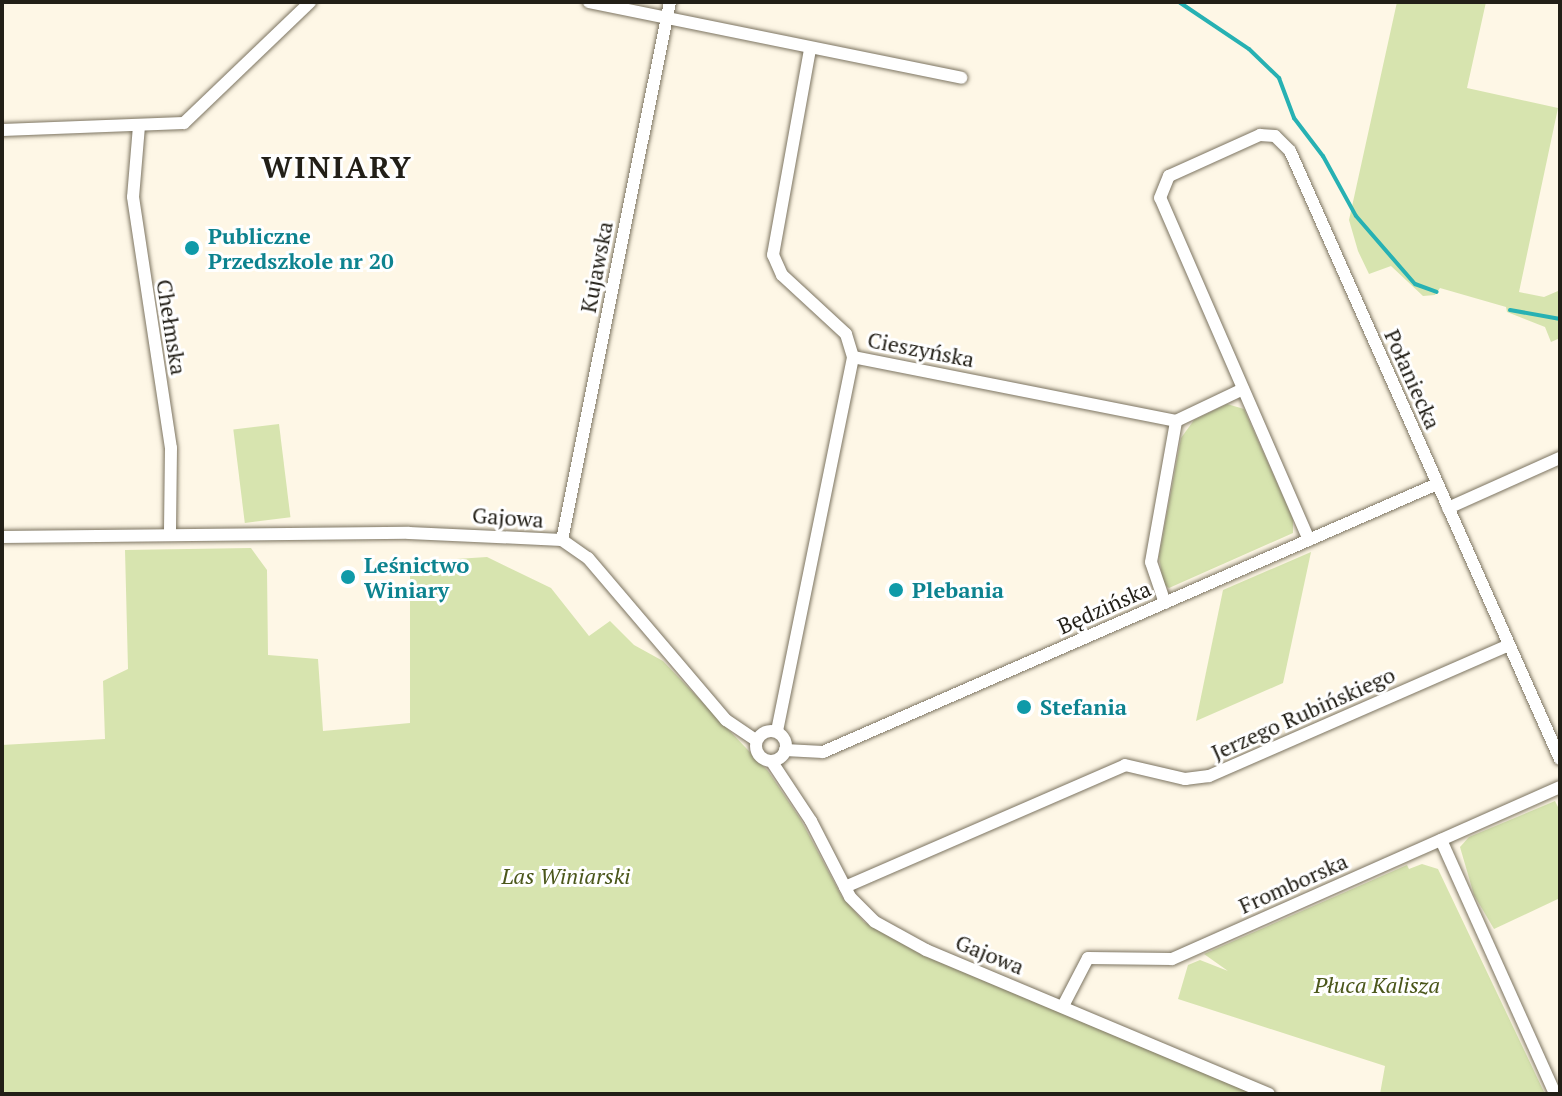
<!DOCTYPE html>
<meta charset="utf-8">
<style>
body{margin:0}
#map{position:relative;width:1562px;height:1096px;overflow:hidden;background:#fef7e6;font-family:"PT Serif",serif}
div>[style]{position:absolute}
.green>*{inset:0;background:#d7e4af;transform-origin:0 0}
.stream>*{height:4px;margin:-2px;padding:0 2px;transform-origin:2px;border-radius:2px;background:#27b1b3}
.roads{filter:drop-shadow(0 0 2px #7c7461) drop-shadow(0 0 2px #7c7461)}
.street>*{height:12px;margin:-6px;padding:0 6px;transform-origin:6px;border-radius:6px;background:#fff}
.street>.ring{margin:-6px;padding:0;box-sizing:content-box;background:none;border:12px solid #fff;border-radius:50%}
.dots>*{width:22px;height:22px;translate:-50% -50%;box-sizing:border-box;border:4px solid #fff;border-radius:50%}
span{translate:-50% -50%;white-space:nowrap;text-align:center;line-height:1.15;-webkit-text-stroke:6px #fff;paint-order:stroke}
.culture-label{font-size:22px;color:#0d838f;font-weight:700}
.left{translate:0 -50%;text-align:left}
.street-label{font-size:22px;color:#221f17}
.park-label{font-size:22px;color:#4b571b;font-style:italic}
.district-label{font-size:30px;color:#221f17;font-weight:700;letter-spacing:2px}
.frame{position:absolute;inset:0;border:4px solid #221f17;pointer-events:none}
</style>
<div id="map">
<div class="green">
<div style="clip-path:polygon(1397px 2px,1486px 2px,1467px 88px,1558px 108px,1519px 292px,1544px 297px,1558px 291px,1560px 283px,1560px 338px,1551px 342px,1545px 327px,1507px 312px,1506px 307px,1440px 288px,1435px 295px,1423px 296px,1391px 266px,1369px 274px,1358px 251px,1349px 220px)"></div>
<div style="clip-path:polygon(1227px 404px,1244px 409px,1293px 519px,1293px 533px,1169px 588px,1163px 584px,1159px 556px,1181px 438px,1194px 420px)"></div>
<div style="left:279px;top:424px;width:94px;height:46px;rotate:83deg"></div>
<div style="clip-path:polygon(251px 548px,267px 570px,268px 655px,318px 659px,323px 731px,410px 723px,410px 562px,487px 557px,551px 588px,589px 636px,610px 621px,634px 645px,663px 661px,768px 771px,801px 820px,842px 897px,864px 922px,922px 955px,1254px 1094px,2px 1094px,2px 745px,105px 739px,103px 681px,128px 669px,125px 550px)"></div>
<div style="clip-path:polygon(1311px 552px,1283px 683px,1196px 721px,1223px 590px)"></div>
<div style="clip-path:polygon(1555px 801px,1560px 811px,1560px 898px,1494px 929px,1474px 895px,1460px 847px,1469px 837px)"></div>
<div style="clip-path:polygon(1422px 864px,1438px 869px,1545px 1094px,1380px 1094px,1385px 1066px,1178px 999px,1188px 965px,1200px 960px,1228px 971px,1204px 954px,1407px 865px,1409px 869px)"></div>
</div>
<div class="stream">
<div style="left:1179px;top:2px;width:84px;rotate:33.9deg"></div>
<div style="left:1249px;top:49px;width:42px;rotate:44deg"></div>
<div style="left:1279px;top:78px;width:43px;rotate:69.4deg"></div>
<div style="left:1294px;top:118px;width:48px;rotate:52.7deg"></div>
<div style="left:1323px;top:156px;width:68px;rotate:61.2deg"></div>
<div style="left:1356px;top:216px;width:90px;rotate:49.1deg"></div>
<div style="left:1415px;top:284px;width:23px;rotate:20deg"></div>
<div style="left:1510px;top:310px;width:51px;rotate:10.2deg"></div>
</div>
<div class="roads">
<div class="street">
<div style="left:589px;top:2px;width:380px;rotate:11.5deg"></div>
<div style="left:139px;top:126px;width:71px;rotate:94.8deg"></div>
<div style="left:133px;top:197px;width:254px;rotate:81.4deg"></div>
<div style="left:171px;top:448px;width:85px;rotate:90.7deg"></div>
<div style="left:2px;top:130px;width:182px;rotate:-2.2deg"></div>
<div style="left:184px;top:123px;width:175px;rotate:-43.8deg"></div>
<div style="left:853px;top:357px;width:329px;rotate:11.2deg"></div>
<div style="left:1176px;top:421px;width:74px;rotate:-25.5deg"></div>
<div style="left:1448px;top:508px;width:123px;rotate:-24.1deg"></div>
<div style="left:2px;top:537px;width:407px;rotate:-0.6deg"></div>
<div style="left:409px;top:533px;width:153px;rotate:2.6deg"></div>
<div style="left:562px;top:540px;width:32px;rotate:35deg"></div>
<div style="left:588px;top:558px;width:213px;rotate:49.6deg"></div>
<div style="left:726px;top:720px;width:36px;rotate:34deg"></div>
<div style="left:562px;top:540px;width:549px;rotate:-78.65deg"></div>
<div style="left:1309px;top:540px;width:373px;rotate:-113.5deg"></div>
<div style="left:1160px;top:198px;width:24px;rotate:-68deg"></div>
<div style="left:1169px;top:176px;width:100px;rotate:-24.3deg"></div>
<div style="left:1260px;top:135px;width:15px;rotate:4deg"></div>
<div style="left:1275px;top:136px;width:21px;rotate:45deg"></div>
<div style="left:1290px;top:151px;width:665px;rotate:66.06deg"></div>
<div style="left:1165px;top:603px;width:43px;rotate:-108.9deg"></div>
<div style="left:1151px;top:562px;width:143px;rotate:-79.9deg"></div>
<div class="ring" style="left:756px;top:731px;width:18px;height:18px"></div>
<div style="left:777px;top:731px;width:382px;rotate:-78.5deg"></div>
<div style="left:853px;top:357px;width:24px;rotate:-107deg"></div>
<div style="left:846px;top:334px;width:87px;rotate:-137.3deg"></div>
<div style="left:782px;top:275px;width:22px;rotate:-114deg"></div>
<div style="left:773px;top:255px;width:209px;rotate:-79.8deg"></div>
<div style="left:785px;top:750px;width:38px;rotate:3deg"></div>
<div style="left:823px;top:752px;width:670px;rotate:-23.58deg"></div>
<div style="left:772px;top:762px;width:71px;rotate:56.5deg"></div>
<div style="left:811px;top:821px;width:85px;rotate:62.8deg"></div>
<div style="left:850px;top:897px;width:35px;rotate:45deg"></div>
<div style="left:875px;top:922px;width:58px;rotate:28.8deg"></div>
<div style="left:926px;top:950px;width:372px;rotate:22.8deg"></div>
<div style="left:1441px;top:840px;width:278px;rotate:65.8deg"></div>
<div style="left:845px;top:887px;width:305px;rotate:-23.5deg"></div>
<div style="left:1125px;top:765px;width:62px;rotate:13.1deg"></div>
<div style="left:1185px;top:779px;width:24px;rotate:-7deg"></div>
<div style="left:1209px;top:776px;width:327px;rotate:-23.6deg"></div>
<div style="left:1063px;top:1006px;width:54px;rotate:-62.5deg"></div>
<div style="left:1088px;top:958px;width:84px;rotate:0.7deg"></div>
<div style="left:1172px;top:959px;width:424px;rotate:-23.9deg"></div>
</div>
</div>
<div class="dots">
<div style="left:192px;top:248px;background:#0f9aa8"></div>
<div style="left:348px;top:577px;background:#0f9aa8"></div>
<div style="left:896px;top:590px;background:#0f9aa8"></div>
<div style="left:1024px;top:707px;background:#0f9aa8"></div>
</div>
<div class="culture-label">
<span class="left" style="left:208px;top:248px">Publiczne<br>Przedszkole nr 20</span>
<span class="left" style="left:364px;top:577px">Leśnictwo<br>Winiary</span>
<span class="left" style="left:912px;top:590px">Plebania</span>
<span class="left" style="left:1040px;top:707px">Stefania</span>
</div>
<div class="street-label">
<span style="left:596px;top:267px;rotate:-79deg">Kujawska</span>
<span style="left:172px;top:327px;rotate:81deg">Chełmska</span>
<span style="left:921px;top:349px;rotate:11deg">Cieszyńska</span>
<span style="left:1413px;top:379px;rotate:66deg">Połaniecka</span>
<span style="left:508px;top:517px;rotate:4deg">Gajowa</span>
<span style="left:1104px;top:607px;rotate:-24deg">Będzińska</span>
<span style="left:1303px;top:713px;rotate:-24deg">Jerzego Rubińskiego</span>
<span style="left:1293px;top:883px;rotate:-24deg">Fromborska</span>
<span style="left:990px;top:954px;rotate:22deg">Gajowa</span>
</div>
<div class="park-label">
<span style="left:566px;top:876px">Las Winiarski</span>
<span style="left:1377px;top:985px">Płuca Kalisza</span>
</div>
<div class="district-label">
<span style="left:337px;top:167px">WINIARY</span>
</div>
<div class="frame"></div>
</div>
